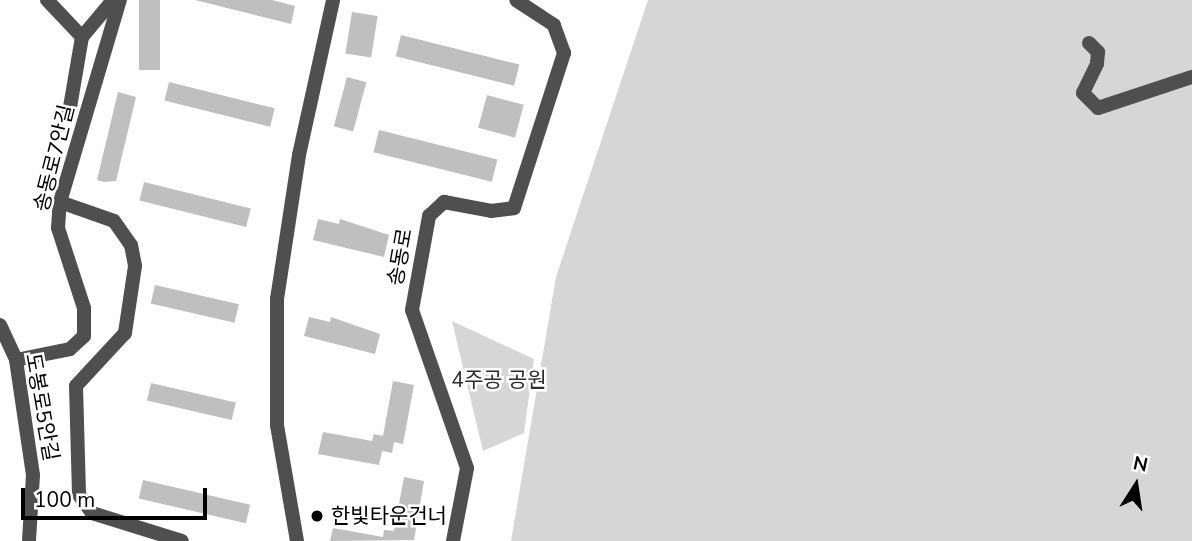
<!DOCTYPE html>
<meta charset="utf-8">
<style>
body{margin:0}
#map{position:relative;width:1192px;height:541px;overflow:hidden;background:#fff;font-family:"Nunito Sans","Noto Sans KR",sans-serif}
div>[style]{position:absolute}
.green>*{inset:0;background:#d6d6d6}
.building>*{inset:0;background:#bfbfbf;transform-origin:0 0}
.minor>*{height:14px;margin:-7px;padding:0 7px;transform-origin:7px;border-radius:7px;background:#4f4f4f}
.tertiary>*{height:14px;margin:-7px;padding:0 7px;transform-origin:7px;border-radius:7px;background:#4f4f4f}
.dots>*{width:19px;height:19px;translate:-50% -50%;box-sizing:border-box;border:4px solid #fff;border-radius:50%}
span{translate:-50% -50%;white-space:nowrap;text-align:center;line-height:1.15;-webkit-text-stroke:5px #fff;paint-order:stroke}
.street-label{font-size:21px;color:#000}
.park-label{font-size:21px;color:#2d2d2d}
.poi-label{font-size:21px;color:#000}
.left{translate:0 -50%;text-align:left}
.north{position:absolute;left:1101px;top:450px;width:70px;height:70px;-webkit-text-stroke:5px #fff;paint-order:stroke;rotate:12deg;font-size:19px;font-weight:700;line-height:28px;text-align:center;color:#000}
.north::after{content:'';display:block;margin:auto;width:24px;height:32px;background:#000;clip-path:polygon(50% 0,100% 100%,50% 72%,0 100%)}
.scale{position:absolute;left:21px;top:488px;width:186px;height:32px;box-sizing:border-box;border:4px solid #000;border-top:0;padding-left:9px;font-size:21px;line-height:24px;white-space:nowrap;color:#000;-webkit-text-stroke:5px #fff;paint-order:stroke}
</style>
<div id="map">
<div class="green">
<div style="clip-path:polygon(648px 0,1192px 0,1192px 541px,511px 541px,556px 277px)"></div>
<div style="clip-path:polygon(452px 321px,534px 359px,524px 433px,483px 451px)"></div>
</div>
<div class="building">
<div style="left:139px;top:0;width:21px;height:70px"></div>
<div style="clip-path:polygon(195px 0,272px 0,295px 6px,291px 24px)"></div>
<div style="left:352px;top:12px;width:26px;height:42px;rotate:9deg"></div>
<div style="left:401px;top:35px;width:122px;height:22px;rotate:14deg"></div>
<div style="left:347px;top:77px;width:20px;height:51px;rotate:15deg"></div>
<div style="left:169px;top:82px;width:109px;height:19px;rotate:14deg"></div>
<div style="clip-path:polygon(118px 92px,136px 97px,116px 181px,104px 182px,97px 180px)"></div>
<div style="left:487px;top:95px;width:38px;height:34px;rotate:15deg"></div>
<div style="left:379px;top:130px;width:122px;height:23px;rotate:14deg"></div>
<div style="left:144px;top:182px;width:110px;height:19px;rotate:14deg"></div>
<div style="clip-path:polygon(318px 219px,339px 224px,340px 219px,389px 235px,384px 257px,313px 240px)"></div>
<div style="left:155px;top:285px;width:86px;height:19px;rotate:13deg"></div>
<div style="clip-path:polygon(309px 317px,330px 322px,331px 317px,380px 334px,375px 354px,304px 336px)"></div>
<div style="clip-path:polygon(393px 381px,414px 385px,403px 444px,394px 442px,392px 453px,382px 451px,379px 465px,318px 454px,323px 432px,372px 441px,374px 434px,383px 436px)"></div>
<div style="left:151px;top:383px;width:87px;height:18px;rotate:13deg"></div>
<div style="clip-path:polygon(404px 477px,424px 481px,414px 540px,330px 541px,333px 528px,383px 537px,384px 530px,394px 531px)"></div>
<div style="left:143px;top:480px;width:110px;height:19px;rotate:13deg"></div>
</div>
<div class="minor">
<div style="left:47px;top:0;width:51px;rotate:46.6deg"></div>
<div style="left:82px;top:37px;width:48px;rotate:-50deg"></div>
<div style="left:1089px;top:43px;width:13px;rotate:45deg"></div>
<div style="left:1098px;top:52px;width:12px;rotate:95deg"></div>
<div style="left:1097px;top:64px;width:32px;rotate:116deg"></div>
<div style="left:1083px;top:93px;width:21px;rotate:45deg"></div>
<div style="left:1098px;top:108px;width:99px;rotate:-18.3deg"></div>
<div style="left:69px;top:113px;width:77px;rotate:-80.3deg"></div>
<div style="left:60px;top:202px;width:57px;rotate:19.4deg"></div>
<div style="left:114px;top:221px;width:29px;rotate:55deg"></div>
<div style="left:131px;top:245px;width:21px;rotate:79deg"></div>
<div style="left:135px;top:266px;width:68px;rotate:98.5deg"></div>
<div style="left:125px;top:333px;width:72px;rotate:132.8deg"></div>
<div style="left:76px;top:386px;width:109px;rotate:88.4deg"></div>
<div style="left:79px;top:495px;width:22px;rotate:54deg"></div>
<div style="left:92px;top:513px;width:94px;rotate:17.3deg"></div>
<div style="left:0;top:325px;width:38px;rotate:65deg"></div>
<div style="left:16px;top:360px;width:116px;rotate:81.6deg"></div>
<div style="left:33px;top:475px;width:66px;rotate:93.5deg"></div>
<div style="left:16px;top:360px;width:55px;rotate:-11.5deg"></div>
<div style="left:70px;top:349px;width:19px;rotate:-43deg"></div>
<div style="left:84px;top:336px;width:28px;rotate:-90deg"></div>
<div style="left:84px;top:308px;width:84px;rotate:-108deg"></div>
<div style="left:58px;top:228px;width:26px;rotate:-86deg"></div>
<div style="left:60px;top:202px;width:211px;rotate:-73.5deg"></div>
<div style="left:453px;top:541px;width:74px;rotate:-79.1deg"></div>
<div style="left:467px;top:468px;width:167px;rotate:-109.2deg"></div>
<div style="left:412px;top:310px;width:96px;rotate:-79.7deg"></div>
<div style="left:429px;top:216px;width:21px;rotate:-43deg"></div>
<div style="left:444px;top:202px;width:48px;rotate:10.8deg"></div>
<div style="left:491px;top:211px;width:23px;rotate:-7deg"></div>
<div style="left:514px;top:208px;width:163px;rotate:-72.1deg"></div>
<div style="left:564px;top:53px;width:30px;rotate:-110deg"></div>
<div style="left:554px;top:25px;width:45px;rotate:-146.7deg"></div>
</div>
<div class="tertiary">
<div style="left:297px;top:541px;width:118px;rotate:-99.8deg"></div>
<div style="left:277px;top:425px;width:126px;rotate:-90deg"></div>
<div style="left:277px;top:299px;width:146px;rotate:-81.3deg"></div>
<div style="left:299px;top:155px;width:159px;rotate:-77.6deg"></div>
</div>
<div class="dots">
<div style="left:317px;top:516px;background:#000"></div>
</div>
<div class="street-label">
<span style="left:54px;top:158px;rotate:-76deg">송동로7안길</span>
<span style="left:400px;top:257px;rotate:-80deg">송동로</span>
<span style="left:42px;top:407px;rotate:80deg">도봉로5안길</span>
</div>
<div class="park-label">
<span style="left:499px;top:380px">4주공 공원</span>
</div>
<div class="poi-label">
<span class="left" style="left:331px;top:516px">한빛타운건너</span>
</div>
<div class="north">N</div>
<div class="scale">100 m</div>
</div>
